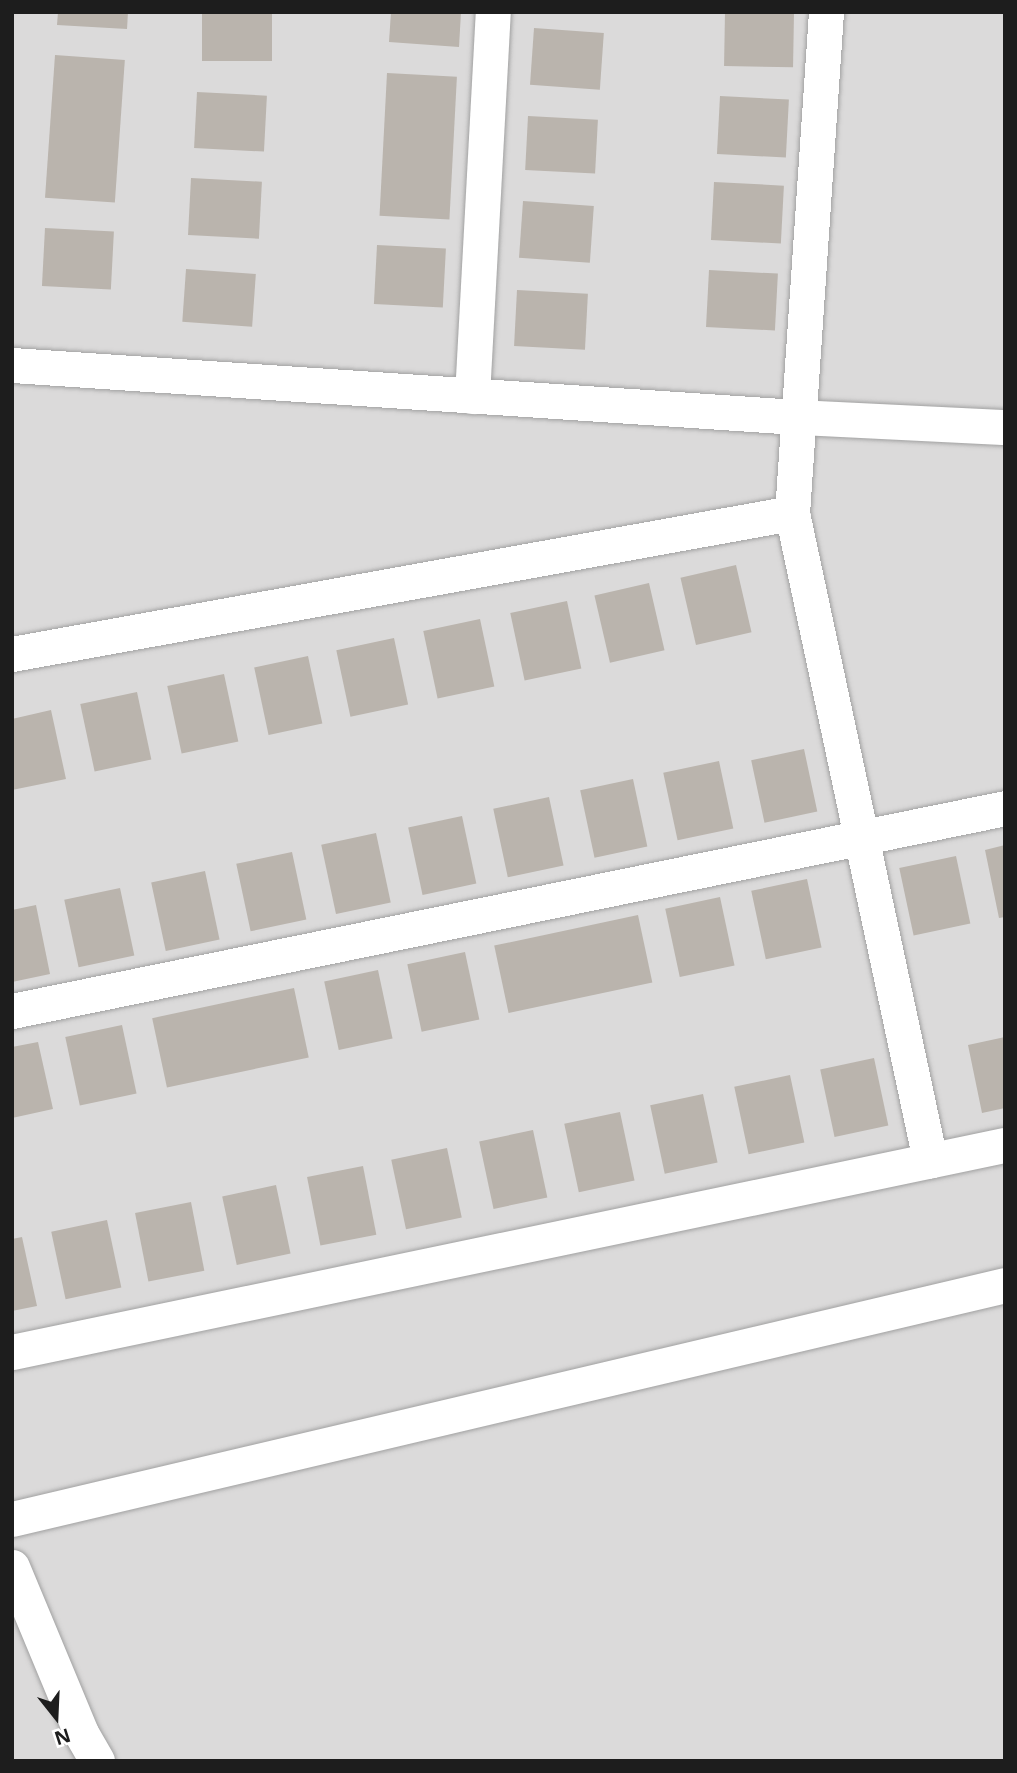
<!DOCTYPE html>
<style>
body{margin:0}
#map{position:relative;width:1017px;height:1773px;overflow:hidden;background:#edebe3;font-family:"Open Sans",sans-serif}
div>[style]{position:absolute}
.residential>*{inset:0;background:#dbdada;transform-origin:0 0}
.building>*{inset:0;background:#bab4ad;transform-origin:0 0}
.roads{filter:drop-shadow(0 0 2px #a1a1a1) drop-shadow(0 0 2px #a1a1a1)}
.street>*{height:35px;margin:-17.5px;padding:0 17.5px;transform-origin:17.5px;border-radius:17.5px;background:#fff}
span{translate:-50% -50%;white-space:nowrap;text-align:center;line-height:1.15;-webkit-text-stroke:7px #fff;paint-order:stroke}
.frame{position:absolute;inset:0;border:14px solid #1d1d1d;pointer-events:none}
.north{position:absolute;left:21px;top:1682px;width:70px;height:70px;-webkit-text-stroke:5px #fff;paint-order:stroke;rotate:162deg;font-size:19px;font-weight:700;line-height:28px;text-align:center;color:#1d1d1d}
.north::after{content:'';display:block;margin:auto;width:24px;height:32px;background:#1d1d1d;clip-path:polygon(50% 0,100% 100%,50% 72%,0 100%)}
</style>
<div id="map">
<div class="residential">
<div style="left:12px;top:12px;width:993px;height:1749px"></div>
</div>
<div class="building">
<div style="clip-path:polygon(58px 12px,128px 12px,127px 29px,57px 25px)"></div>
<div style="left:202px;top:12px;width:70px;height:49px"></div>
<div style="clip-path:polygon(391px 12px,461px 12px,459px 47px,389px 42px)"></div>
<div style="left:725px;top:12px;width:69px;height:54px;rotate:1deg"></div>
<div style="left:534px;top:28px;width:70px;height:57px;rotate:4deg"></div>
<div style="left:55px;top:55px;width:70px;height:143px;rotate:4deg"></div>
<div style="left:387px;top:73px;width:70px;height:143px;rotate:3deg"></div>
<div style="left:197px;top:92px;width:70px;height:56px;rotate:3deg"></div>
<div style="left:720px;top:96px;width:69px;height:58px;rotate:3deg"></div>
<div style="left:528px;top:116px;width:70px;height:54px;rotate:3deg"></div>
<div style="left:191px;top:178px;width:71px;height:57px;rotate:3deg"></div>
<div style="left:714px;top:182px;width:70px;height:58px;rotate:3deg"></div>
<div style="left:523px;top:201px;width:71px;height:57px;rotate:4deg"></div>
<div style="left:45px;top:228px;width:69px;height:58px;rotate:3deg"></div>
<div style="left:377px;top:245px;width:69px;height:59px;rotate:3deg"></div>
<div style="left:186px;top:269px;width:70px;height:53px;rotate:4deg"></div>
<div style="left:709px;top:270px;width:69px;height:57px;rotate:3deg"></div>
<div style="left:517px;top:290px;width:71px;height:56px;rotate:3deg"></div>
<div style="left:736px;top:565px;width:69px;height:57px;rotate:77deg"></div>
<div style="left:649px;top:583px;width:69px;height:56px;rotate:77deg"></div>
<div style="left:567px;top:601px;width:69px;height:58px;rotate:78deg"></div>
<div style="left:480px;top:619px;width:69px;height:58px;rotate:78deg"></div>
<div style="left:394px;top:638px;width:68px;height:59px;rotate:78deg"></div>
<div style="left:308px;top:656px;width:69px;height:55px;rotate:78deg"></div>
<div style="left:224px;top:674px;width:69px;height:58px;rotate:78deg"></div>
<div style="left:137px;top:692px;width:69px;height:58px;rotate:78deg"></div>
<div style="clip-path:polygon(51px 710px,66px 779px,12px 790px,12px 719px)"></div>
<div style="left:804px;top:749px;width:64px;height:54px;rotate:78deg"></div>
<div style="left:719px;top:761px;width:69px;height:57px;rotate:78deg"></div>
<div style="left:633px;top:779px;width:69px;height:54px;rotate:78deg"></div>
<div style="left:549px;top:797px;width:70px;height:57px;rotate:78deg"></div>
<div style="left:462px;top:816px;width:69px;height:55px;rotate:78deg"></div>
<div style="left:376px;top:833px;width:71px;height:56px;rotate:78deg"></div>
<div style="clip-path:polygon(1005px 845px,1005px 917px,999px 918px,985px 850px)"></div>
<div style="left:292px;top:852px;width:69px;height:57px;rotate:78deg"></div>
<div style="left:956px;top:856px;width:69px;height:58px;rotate:78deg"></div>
<div style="left:205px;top:871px;width:70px;height:55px;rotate:78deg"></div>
<div style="left:807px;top:879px;width:70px;height:57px;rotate:78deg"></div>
<div style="left:120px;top:888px;width:69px;height:57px;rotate:78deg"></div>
<div style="left:720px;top:897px;width:70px;height:56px;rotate:78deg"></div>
<div style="clip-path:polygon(36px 905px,50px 974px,12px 982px,12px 910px)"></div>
<div style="left:638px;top:915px;width:69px;height:147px;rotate:78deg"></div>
<div style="left:465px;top:952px;width:69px;height:59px;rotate:78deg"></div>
<div style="left:378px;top:970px;width:70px;height:55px;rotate:78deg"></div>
<div style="left:294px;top:988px;width:71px;height:145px;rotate:78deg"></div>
<div style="left:122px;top:1025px;width:70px;height:58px;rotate:78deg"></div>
<div style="clip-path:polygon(1005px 1037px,1005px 1108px,982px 1113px,968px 1045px)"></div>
<div style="clip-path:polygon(38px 1042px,53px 1109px,12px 1118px,12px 1047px)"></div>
<div style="left:874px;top:1058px;width:69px;height:55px;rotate:78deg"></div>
<div style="left:790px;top:1075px;width:69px;height:57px;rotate:78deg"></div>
<div style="left:703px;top:1094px;width:70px;height:54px;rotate:78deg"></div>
<div style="left:620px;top:1112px;width:70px;height:57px;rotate:78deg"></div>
<div style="left:533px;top:1130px;width:69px;height:55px;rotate:78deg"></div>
<div style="left:447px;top:1148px;width:71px;height:57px;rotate:78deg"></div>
<div style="left:363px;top:1166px;width:70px;height:57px;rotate:79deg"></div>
<div style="left:276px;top:1185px;width:70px;height:55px;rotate:78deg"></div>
<div style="left:191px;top:1202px;width:70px;height:57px;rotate:79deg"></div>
<div style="left:107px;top:1220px;width:69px;height:57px;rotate:78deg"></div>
<div style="clip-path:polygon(22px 1237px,37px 1306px,12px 1311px,12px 1239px)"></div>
</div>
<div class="roads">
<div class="street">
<div style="left:826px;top:12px;width:502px;rotate:93.88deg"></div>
<div style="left:792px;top:513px;width:662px;rotate:77.96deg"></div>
<div style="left:12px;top:365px;width:788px;rotate:3.79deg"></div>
<div style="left:798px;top:417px;width:207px;rotate:2.8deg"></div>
<div style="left:472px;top:396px;width:385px;rotate:-86.9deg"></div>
<div style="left:12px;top:654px;width:793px;rotate:-10.25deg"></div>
<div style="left:12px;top:1011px;width:1014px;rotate:-11.55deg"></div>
<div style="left:12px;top:1352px;width:1014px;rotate:-11.78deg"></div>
<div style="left:12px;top:1519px;width:1020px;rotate:-13.26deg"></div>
<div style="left:12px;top:1567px;width:180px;rotate:67.4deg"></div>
<div style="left:81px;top:1733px;width:32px;rotate:60deg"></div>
</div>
</div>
<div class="frame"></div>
<div class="north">N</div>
</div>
